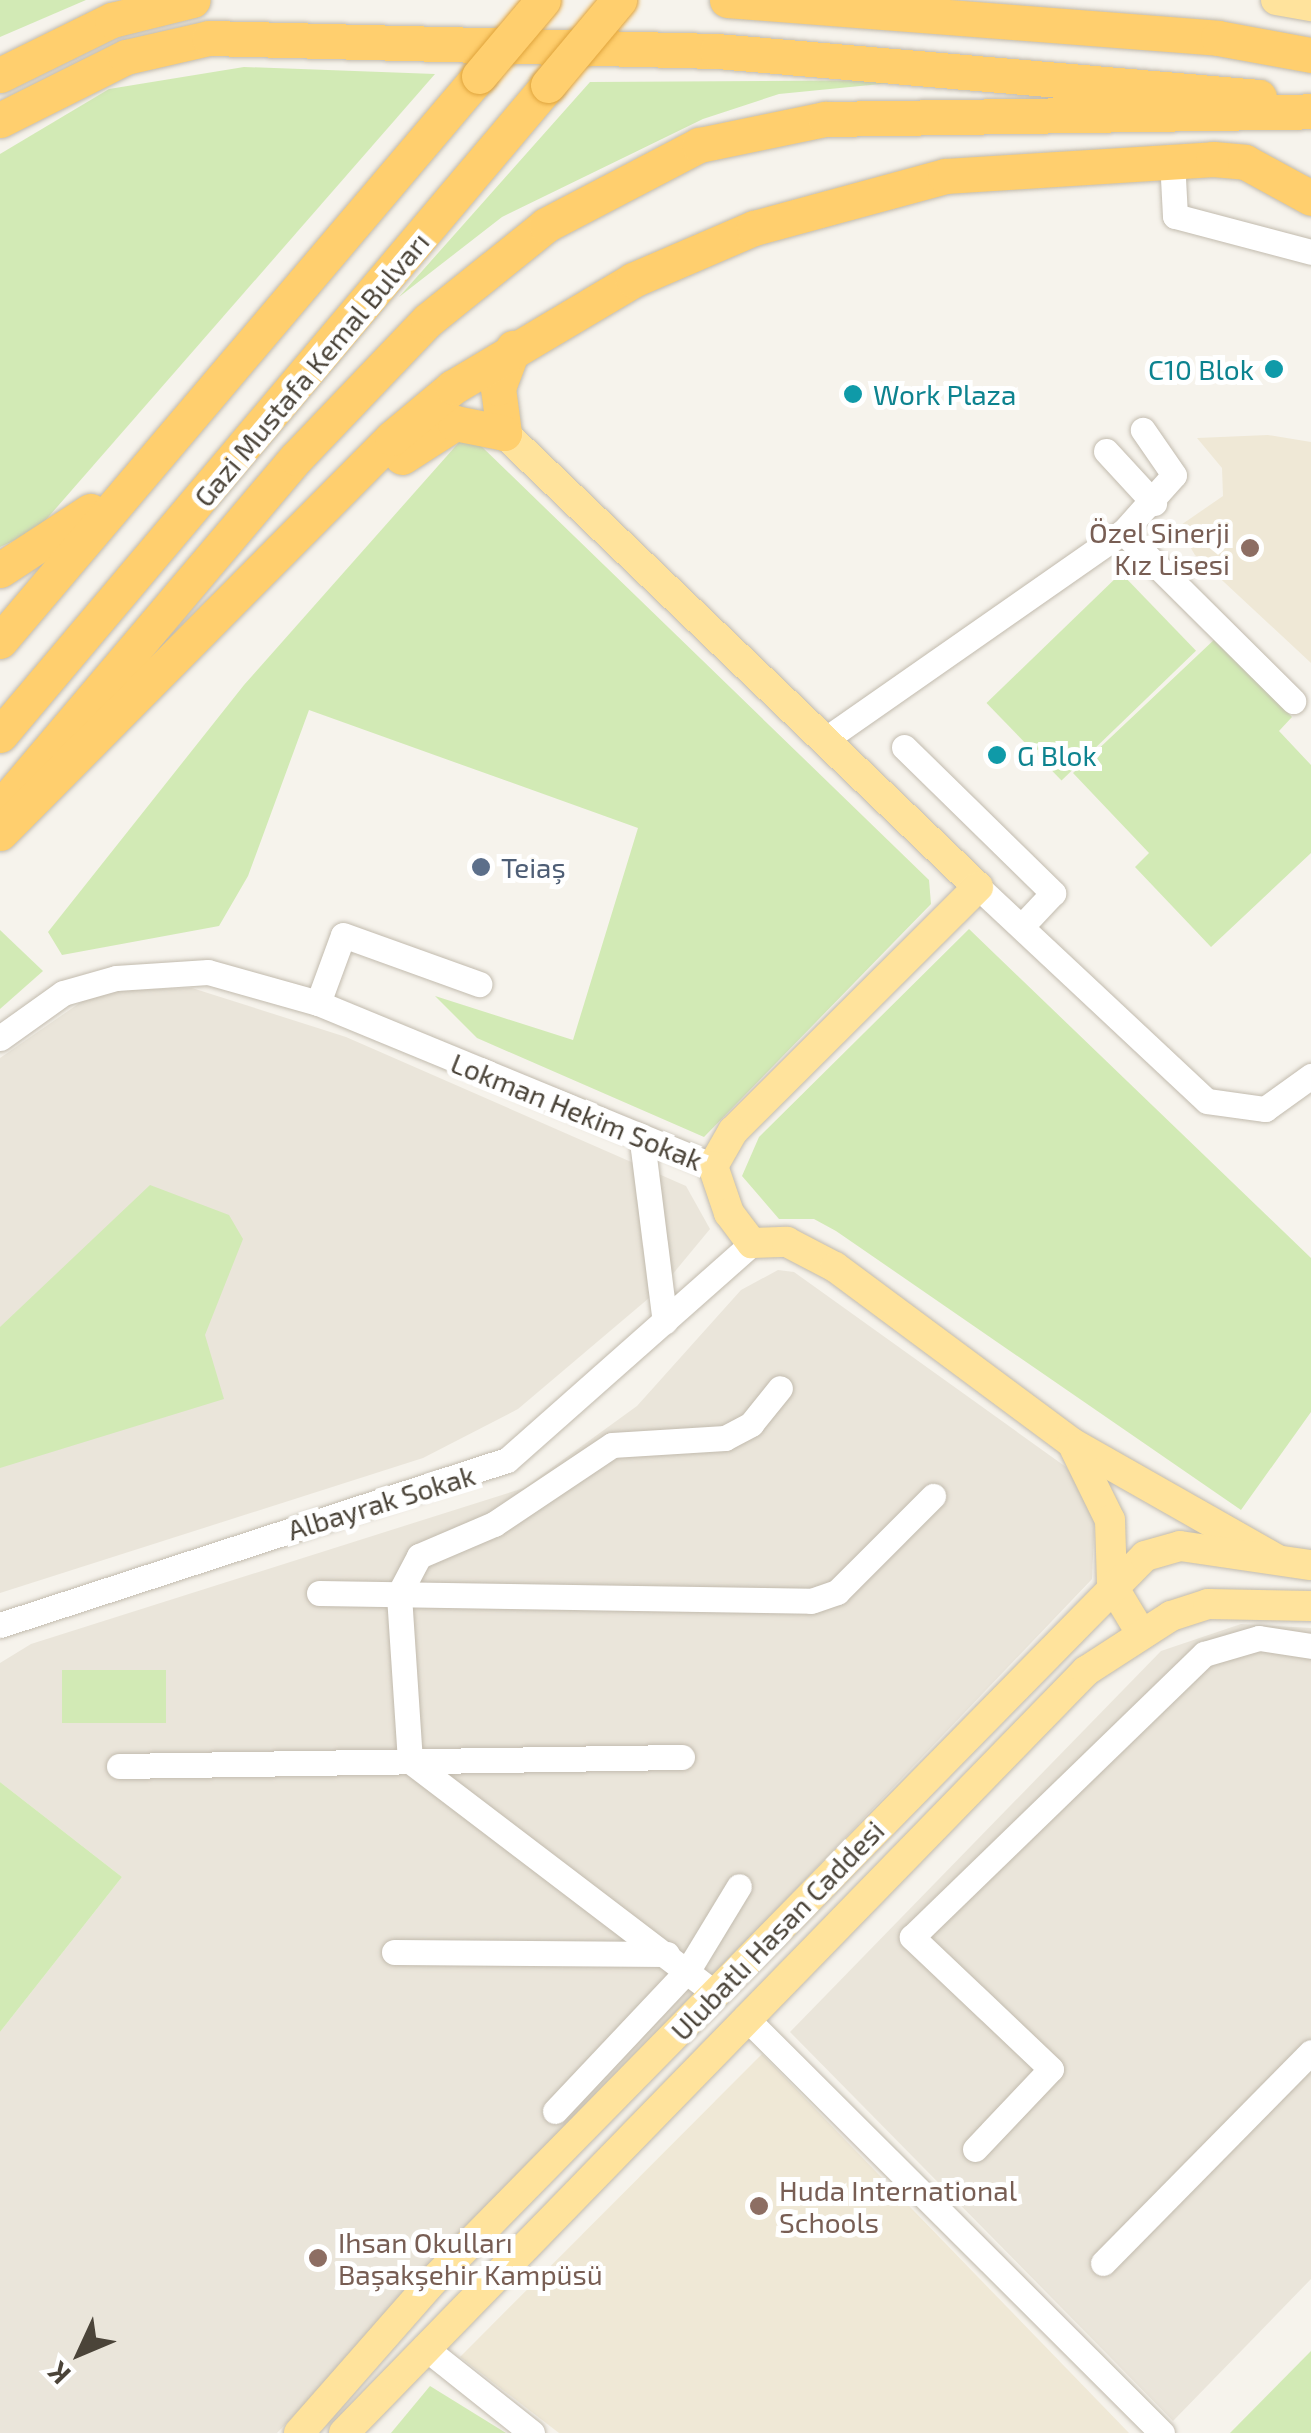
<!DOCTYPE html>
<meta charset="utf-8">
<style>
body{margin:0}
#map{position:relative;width:1311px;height:2433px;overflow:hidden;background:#f6f3ec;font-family:"Exo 2",sans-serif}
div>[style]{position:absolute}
.residential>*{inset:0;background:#eae5da}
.education>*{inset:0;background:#efe8d6}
.green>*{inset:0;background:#d2eab5;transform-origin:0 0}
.roads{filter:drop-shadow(0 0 2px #c2bbae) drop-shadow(0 0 2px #c2bbae)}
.minor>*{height:25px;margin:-12.5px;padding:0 12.5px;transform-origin:12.5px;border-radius:12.5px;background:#fff}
.major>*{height:30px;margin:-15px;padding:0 15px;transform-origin:15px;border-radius:15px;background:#ffe39c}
.highway>*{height:35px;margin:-17.5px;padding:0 17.5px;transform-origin:17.5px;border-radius:17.5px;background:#ffcf6e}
.bridges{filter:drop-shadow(0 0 2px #e0a43c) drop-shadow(0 0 2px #e0a43c)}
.highway-bridge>*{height:35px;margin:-17.5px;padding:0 17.5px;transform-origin:17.5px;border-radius:17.5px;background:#ffcf6e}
.dots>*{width:28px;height:28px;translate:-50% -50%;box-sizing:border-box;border:5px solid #fff;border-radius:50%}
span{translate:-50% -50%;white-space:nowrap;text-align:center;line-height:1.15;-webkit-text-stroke:10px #fff;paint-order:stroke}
.street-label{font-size:28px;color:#4b4439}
.culture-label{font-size:28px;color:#0d838f}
.right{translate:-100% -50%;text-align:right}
.left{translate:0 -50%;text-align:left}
.education-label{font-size:28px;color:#785e54}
.service-label{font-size:28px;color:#4e5e75}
.north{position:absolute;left:30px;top:2303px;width:100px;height:100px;-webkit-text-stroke:8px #fff;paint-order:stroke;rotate:226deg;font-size:28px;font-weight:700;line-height:40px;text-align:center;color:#4b4439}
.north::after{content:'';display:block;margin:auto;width:35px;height:45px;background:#4b4439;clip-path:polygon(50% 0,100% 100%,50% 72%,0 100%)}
</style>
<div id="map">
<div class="residential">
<div style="clip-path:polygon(192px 988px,346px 1037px,686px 1186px,710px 1229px,662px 1287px,518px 1409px,423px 1458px,0 1593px,0 1058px,97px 991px)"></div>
<div style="clip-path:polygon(778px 1270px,794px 1272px,1066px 1467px,1095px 1511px,1092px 1579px,277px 2433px,0 2433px,0 2032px,122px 1877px,0 1782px,0 1663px,31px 1644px,524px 1488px,637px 1406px,741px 1290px)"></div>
<div style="clip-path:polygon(1241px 1624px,1311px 1628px,1311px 2279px,1173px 2421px,790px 2032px,1161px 1651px)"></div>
</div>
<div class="education">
<div style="clip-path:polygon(1268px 435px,1311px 442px,1311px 663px,1195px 555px,1178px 527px,1223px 496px,1222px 468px,1197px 438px)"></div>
<div style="clip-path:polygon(762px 2054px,1129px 2433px,559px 2433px,460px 2357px)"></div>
</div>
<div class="green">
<div style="clip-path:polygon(0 0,86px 0,0 37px)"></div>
<div style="clip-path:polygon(244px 67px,435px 74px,37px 530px,0 547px,0 154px,109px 89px)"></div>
<div style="clip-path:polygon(921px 80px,779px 94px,703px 119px,502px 217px,399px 297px,590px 82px)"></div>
<div style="clip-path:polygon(461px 440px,478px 443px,929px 880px,931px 904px,704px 1137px,477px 1038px,435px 996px,573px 1040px,638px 828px,309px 710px,248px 876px,219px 926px,62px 955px,48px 932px,244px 685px)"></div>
<div style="left:1121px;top:573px;width:108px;height:187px;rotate:46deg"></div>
<div style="clip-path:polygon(1217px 637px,1292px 717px,1279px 731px,1311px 765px,1311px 853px,1211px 947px,1135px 867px,1149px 853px,1073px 773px)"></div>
<div style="clip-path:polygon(969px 929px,1311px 1258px,1311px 1412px,1241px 1510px,836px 1231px,814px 1219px,779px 1219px,742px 1176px,759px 1137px)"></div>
<div style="clip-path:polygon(0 930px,43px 971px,0 1009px)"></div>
<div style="clip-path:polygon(150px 1185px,229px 1215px,243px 1239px,205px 1335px,224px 1399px,0 1468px,0 1327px)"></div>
<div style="left:62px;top:1670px;width:104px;height:53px"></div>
<div style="clip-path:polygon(0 1782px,122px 1877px,0 2032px)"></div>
<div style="clip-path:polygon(1311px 2351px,1311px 2433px,1230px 2433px)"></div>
<div style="clip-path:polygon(430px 2386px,506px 2433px,391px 2433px)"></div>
</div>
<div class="roads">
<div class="minor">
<div style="left:1172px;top:159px;width:57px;rotate:87deg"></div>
<div style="left:1175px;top:216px;width:141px;rotate:14.8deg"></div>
<div style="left:1106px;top:451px;width:71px;rotate:47.3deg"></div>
<div style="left:1123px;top:532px;width:76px;rotate:-48.2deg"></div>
<div style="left:1174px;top:475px;width:55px;rotate:-124.6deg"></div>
<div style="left:823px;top:741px;width:366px;rotate:-34.9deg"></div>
<div style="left:1123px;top:532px;width:240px;rotate:44.8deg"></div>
<div style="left:904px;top:747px;width:209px;rotate:44.4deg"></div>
<div style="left:1053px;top:893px;width:45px;rotate:133.2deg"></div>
<div style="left:978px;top:887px;width:313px;rotate:43.1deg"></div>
<div style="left:1207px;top:1101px;width:59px;rotate:7.9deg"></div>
<div style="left:1265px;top:1109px;width:57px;rotate:-35.7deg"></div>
<div style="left:318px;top:1003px;width:72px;rotate:-69.8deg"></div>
<div style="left:343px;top:935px;width:145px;rotate:19.8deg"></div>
<div style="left:0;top:1038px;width:77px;rotate:-35.5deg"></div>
<div style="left:63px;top:993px;width:55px;rotate:-15.8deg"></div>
<div style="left:116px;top:978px;width:92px;rotate:-3.7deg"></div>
<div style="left:208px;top:972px;width:114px;rotate:15.7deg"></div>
<div style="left:318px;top:1003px;width:427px;rotate:22.4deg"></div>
<div style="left:642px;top:1141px;width:182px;rotate:82.8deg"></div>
<div style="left:319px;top:1593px;width:492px;rotate:0.9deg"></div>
<div style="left:811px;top:1601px;width:28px;rotate:-19deg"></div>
<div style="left:837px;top:1592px;width:136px;rotate:-45deg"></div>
<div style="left:0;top:1625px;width:533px;rotate:-18.03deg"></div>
<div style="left:507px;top:1460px;width:327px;rotate:-41.5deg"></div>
<div style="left:119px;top:1766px;width:563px;rotate:-0.92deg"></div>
<div style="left:394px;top:1952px;width:273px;rotate:0.4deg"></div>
<div style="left:716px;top:1994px;width:385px;rotate:-142.7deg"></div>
<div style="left:410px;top:1761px;width:167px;rotate:-93.8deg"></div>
<div style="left:399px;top:1594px;width:43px;rotate:-62.2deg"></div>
<div style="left:419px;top:1556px;width:82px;rotate:-23.1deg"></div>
<div style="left:494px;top:1524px;width:142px;rotate:-33.8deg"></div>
<div style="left:612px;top:1445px;width:113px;rotate:-3.5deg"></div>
<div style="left:725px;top:1438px;width:30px;rotate:-28deg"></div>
<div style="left:751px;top:1424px;width:46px;rotate:-51.1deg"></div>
<div style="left:745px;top:2017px;width:589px;rotate:44.93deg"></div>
<div style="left:555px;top:2111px;width:194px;rotate:-46.7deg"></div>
<div style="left:688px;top:1970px;width:98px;rotate:-58.7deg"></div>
<div style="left:975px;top:2149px;width:110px;rotate:-46.5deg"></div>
<div style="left:1051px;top:2069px;width:192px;rotate:-136.5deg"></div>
<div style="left:912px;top:1937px;width:407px;rotate:-44.1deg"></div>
<div style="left:1204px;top:1654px;width:57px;rotate:-16.2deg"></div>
<div style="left:1259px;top:1638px;width:53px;rotate:8.7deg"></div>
<div style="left:1103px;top:2263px;width:296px;rotate:-45.4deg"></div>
<div style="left:424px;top:2347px;width:138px;rotate:38.5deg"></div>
</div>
<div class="major">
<div style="left:1276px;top:0;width:36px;rotate:10deg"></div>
<div style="left:504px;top:433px;width:656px;rotate:43.77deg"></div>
<div style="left:978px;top:887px;width:346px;rotate:135.1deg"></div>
<div style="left:733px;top:1131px;width:40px;rotate:119.7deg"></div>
<div style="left:713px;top:1166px;width:50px;rotate:71.2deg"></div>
<div style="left:729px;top:1213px;width:38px;rotate:53deg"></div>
<div style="left:752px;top:1243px;width:35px;rotate:-2deg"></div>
<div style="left:787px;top:1242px;width:54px;rotate:27.5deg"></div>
<div style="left:835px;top:1267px;width:295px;rotate:36.6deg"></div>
<div style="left:1072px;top:1443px;width:235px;rotate:29.6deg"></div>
<div style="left:1075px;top:1449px;width:79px;rotate:63.8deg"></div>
<div style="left:1110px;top:1520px;width:65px;rotate:88.2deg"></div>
<div style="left:1112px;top:1585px;width:56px;rotate:58.9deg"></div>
<div style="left:299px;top:2433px;width:196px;rotate:-48.7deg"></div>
<div style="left:428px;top:2286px;width:1023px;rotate:-45.51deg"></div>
<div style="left:1145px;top:1556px;width:36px;rotate:-16deg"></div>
<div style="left:1180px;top:1546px;width:132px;rotate:8.3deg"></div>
<div style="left:344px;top:2433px;width:1064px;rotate:-45.76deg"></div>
<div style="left:1086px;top:1671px;width:101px;rotate:-32.9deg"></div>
<div style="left:1171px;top:1616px;width:39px;rotate:-18deg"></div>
<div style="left:1208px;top:1604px;width:103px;rotate:1.1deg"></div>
</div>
<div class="highway">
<div style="left:727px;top:0;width:492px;rotate:4.4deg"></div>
<div style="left:1218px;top:38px;width:95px;rotate:10.4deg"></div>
<div style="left:0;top:75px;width:125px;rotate:-26.2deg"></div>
<div style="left:112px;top:20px;width:83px;rotate:-13.9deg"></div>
<div style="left:0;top:120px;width:141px;rotate:-26.6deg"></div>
<div style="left:126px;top:57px;width:85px;rotate:-12.9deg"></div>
<div style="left:209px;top:38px;width:508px;rotate:1.47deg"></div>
<div style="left:717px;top:51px;width:544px;rotate:4.85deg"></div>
<div style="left:504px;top:433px;width:45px;rotate:-97.6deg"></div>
<div style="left:498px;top:388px;width:43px;rotate:-69.4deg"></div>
<div style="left:402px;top:457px;width:63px;rotate:-32.7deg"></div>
<div style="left:455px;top:423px;width:50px;rotate:11.5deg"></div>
<div style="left:0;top:570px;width:108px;rotate:-33.2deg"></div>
<div style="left:0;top:641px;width:741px;rotate:-49.71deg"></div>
<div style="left:0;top:735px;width:850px;rotate:-49.87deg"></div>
<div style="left:0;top:808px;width:458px;rotate:-49.8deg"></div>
<div style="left:296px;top:458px;width:191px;rotate:-46.3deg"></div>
<div style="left:428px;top:320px;width:151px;rotate:-38.8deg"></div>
<div style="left:546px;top:225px;width:173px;rotate:-27.6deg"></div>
<div style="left:699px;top:145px;width:129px;rotate:-11.7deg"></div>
<div style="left:825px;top:119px;width:486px;rotate:-0.9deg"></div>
<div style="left:0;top:833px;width:556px;rotate:-45.22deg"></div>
<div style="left:392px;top:438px;width:80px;rotate:-39.9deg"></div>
<div style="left:453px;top:387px;width:209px;rotate:-30.7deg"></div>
<div style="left:633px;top:280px;width:132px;rotate:-23.3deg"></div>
<div style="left:754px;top:228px;width:198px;rotate:-15.2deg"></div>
<div style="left:945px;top:176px;width:269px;rotate:-3.6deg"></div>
<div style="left:1213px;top:159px;width:32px;rotate:5deg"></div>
<div style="left:1245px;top:162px;width:75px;rotate:28.6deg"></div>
</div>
</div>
<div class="bridges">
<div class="highway-bridge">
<div style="left:479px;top:76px;width:99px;rotate:-49.9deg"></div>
<div style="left:548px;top:85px;width:111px;rotate:-50.1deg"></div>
</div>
</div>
<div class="dots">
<div style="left:1274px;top:369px;background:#0f9aa8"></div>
<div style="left:853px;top:394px;background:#0f9aa8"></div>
<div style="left:1250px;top:548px;background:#8d6e63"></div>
<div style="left:997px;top:755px;background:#0f9aa8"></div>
<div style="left:481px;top:867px;background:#5c6f8a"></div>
<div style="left:759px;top:2206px;background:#8d6e63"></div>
<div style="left:318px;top:2258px;background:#8d6e63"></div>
</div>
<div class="street-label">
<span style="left:311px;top:369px;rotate:-50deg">Gazi Mustafa Kemal Bulvarı</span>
<span style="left:577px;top:1111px;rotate:22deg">Lokman Hekim Sokak</span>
<span style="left:381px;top:1502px;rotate:-17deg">Albayrak Sokak</span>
<span style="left:777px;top:1930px;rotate:-46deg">Ulubatlı Hasan Caddesi</span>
</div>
<div class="culture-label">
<span class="right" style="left:1254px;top:369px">C10 Blok</span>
<span class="left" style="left:873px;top:394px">Work Plaza</span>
<span class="left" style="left:1017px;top:755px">G Blok</span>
</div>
<div class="education-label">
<span class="right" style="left:1230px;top:548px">Özel Sinerji<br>Kız Lisesi</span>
<span class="left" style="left:779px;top:2206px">Huda International<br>Schools</span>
<span class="left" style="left:338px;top:2258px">Ihsan Okulları<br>Başakşehir Kampüsü</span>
</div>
<div class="service-label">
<span class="left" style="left:501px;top:867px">Teiaş</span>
</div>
<div class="north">K</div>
</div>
